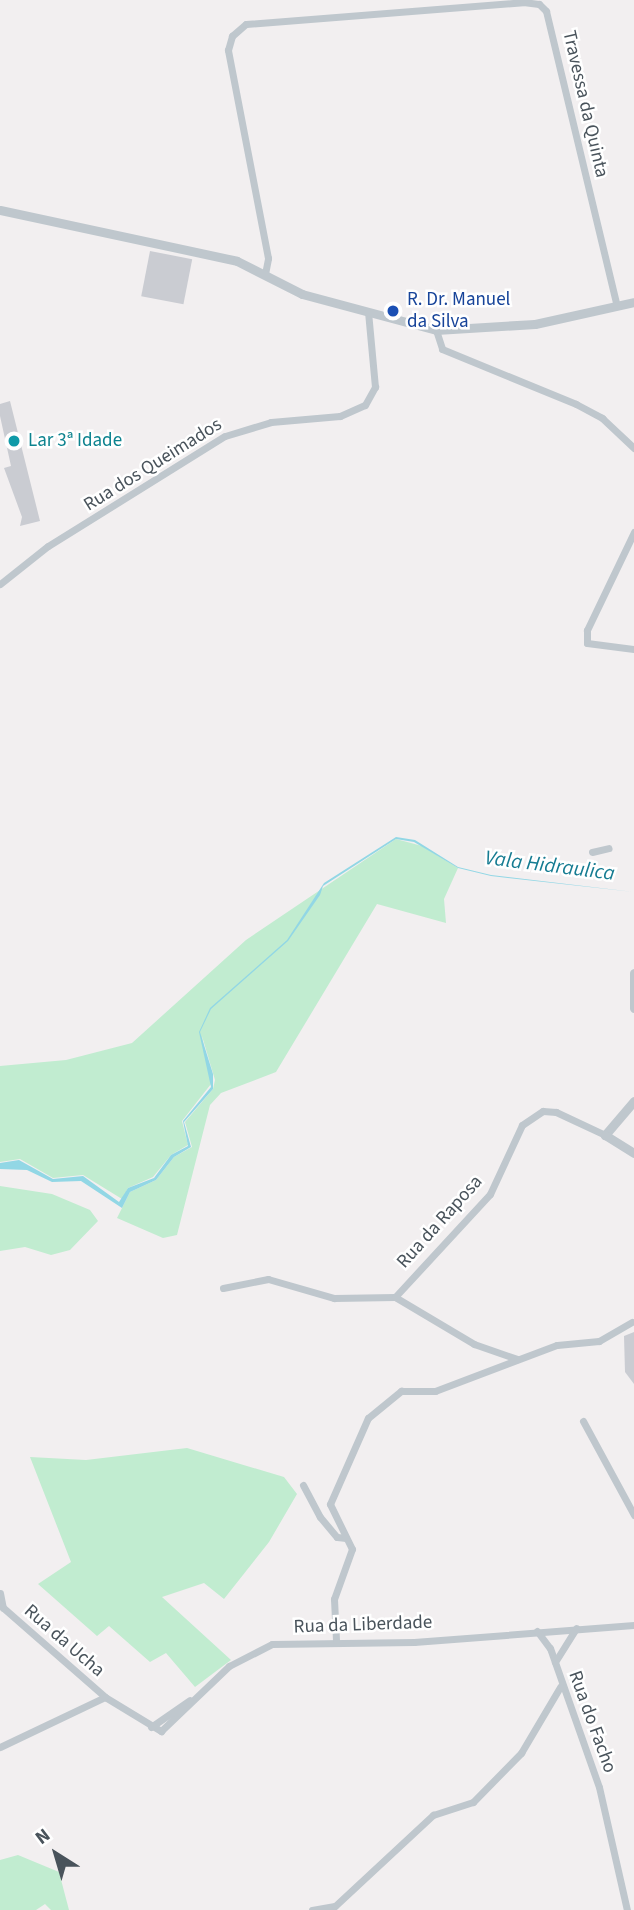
<!DOCTYPE html>
<meta charset="utf-8">
<style>
body{margin:0}
#map{position:relative;width:634px;height:1910px;overflow:hidden;background:#f2eff0;font-family:"Source Sans 3",sans-serif}
div>[style]{position:absolute}
.green>*{inset:0;background:#c1ecd0}
.water>*{inset:0;background:#92d7e5}
.building>*{inset:0;background:#caccd2;transform-origin:0 0}
.minor>*{height:7px;margin:-3.5px;padding:0 3.5px;transform-origin:3.5px;border-radius:3.5px;background:#bfc7cd}
.tertiary>*{height:9px;margin:-4.5px;padding:0 4.5px;transform-origin:4.5px;border-radius:4.5px;background:#bfc7cd}
.dots>*{width:19px;height:19px;translate:-50% -50%;box-sizing:border-box;border:4px solid #fff;border-radius:50%}
span{translate:-50% -50%;white-space:nowrap;text-align:center;line-height:1.15;-webkit-text-stroke:5px #fff;paint-order:stroke}
.street-label{font-size:19px;color:#49535b}
.transit-label{font-size:19px;color:#164399}
.left{translate:0 -50%;text-align:left}
.culture-label{font-size:19px;color:#0d838f}
.water-label{font-size:21px;color:#167c92;font-style:italic}
.north{position:absolute;left:21px;top:1819px;width:70px;height:70px;-webkit-text-stroke:5px #fff;paint-order:stroke;rotate:323deg;font-size:19px;font-weight:700;line-height:28px;text-align:center;color:#49535b}
.north::after{content:'';display:block;margin:auto;width:24px;height:32px;background:#49535b;clip-path:polygon(50% 0,100% 100%,50% 72%,0 100%)}
</style>
<div id="map">
<div class="green">
<div style="clip-path:polygon(396px 839px,422px 846px,458px 868px,444px 899px,446px 923px,377px 904px,276px 1072px,221px 1093px,210px 1105px,177px 1235px,163px 1238px,117px 1218px,130px 1192px,156px 1180px,174px 1157px,192px 1147px,185px 1122px,213px 1089px,215px 1080px,202px 1036px,211px 1084px,182px 1121px,188px 1145px,171px 1155px,153px 1177px,128px 1188px,122px 1199px,83px 1175px,53px 1178px,20px 1159px,0 1162px,0 1066px,66px 1060px,132px 1043px,246px 940px)"></div>
<div style="clip-path:polygon(0 1186px,52px 1194px,90px 1210px,98px 1221px,70px 1250px,51px 1255px,25px 1247px,0 1251px)"></div>
<div style="clip-path:polygon(187px 1448px,284px 1477px,297px 1494px,269px 1542px,224px 1599px,204px 1583px,162px 1597px,231px 1660px,195px 1687px,166px 1653px,150px 1662px,109px 1626px,97px 1636px,38px 1584px,71px 1562px,30px 1457px,86px 1460px)"></div>
<div style="clip-path:polygon(18px 1855px,59px 1872px,69px 1910px,51px 1910px,45px 1904px,36px 1910px,0 1910px,0 1860px)"></div>
</div>
<div class="water">
<div style="clip-path:polygon(396px 837px,415px 840px,458px 867px,491px 875px,634px 892px,491px 876px,458px 868px,414px 842px,396px 839px,323px 886px,320px 895px,288px 941px,211px 1009px,200px 1032px,213px 1074px,213px 1089px,184px 1122px,191px 1147px,174px 1157px,156px 1180px,130px 1192px,122px 1208px,81px 1181px,52px 1182px,27px 1170px,0 1169px,0 1163px,19px 1160px,53px 1179px,83px 1176px,119px 1202px,128px 1188px,154px 1178px,171px 1155px,188px 1146px,183px 1121px,211px 1087px,199px 1032px,210px 1008px,287px 940px,324px 883px)"></div>
</div>
<div class="building">
<div style="left:150px;top:251px;width:43px;height:46px;rotate:11deg"></div>
<div style="clip-path:polygon(10px 401px,40px 521px,20px 526px,22px 517px,4px 468px,11px 466px,0 416px,0 404px)"></div>
<div style="clip-path:polygon(634px 1332px,634px 1384px,625px 1372px,624px 1336px)"></div>
</div>
<div class="minor">
<div style="left:265px;top:274px;width:16px;rotate:-79deg"></div>
<div style="left:268px;top:258px;width:212px;rotate:-100.9deg"></div>
<div style="left:228px;top:50px;width:15px;rotate:-74deg"></div>
<div style="left:232px;top:36px;width:18px;rotate:-41deg"></div>
<div style="left:246px;top:24px;width:278px;rotate:-4.5deg"></div>
<div style="left:523px;top:2px;width:16px;rotate:7deg"></div>
<div style="left:539px;top:4px;width:10px;rotate:45deg"></div>
<div style="left:546px;top:11px;width:303px;rotate:76.5deg"></div>
<div style="left:436px;top:330px;width:20px;rotate:72deg"></div>
<div style="left:442px;top:349px;width:145px;rotate:22.3deg"></div>
<div style="left:576px;top:404px;width:30px;rotate:28deg"></div>
<div style="left:602px;top:418px;width:44px;rotate:43.2deg"></div>
<div style="left:634px;top:532px;width:109px;rotate:115.6deg"></div>
<div style="left:587px;top:630px;width:13px;rotate:90deg"></div>
<div style="left:587px;top:643px;width:47px;rotate:7.3deg"></div>
<div style="left:0;top:584px;width:61px;rotate:-38.4deg"></div>
<div style="left:48px;top:546px;width:208px;rotate:-31.9deg"></div>
<div style="left:225px;top:436px;width:48px;rotate:-16.9deg"></div>
<div style="left:271px;top:422px;width:69px;rotate:-5deg"></div>
<div style="left:340px;top:416px;width:27px;rotate:-24deg"></div>
<div style="left:365px;top:405px;width:21px;rotate:-61deg"></div>
<div style="left:375px;top:387px;width:75px;rotate:-95.3deg"></div>
<div style="left:592px;top:852px;width:17px;rotate:-13deg"></div>
<div style="left:223px;top:1288px;width:46px;rotate:-11.3deg"></div>
<div style="left:268px;top:1279px;width:69px;rotate:16.1deg"></div>
<div style="left:334px;top:1298px;width:61px;rotate:-0.9deg"></div>
<div style="left:395px;top:1297px;width:140px;rotate:-47.3deg"></div>
<div style="left:490px;top:1194px;width:76px;rotate:-65.1deg"></div>
<div style="left:522px;top:1125px;width:25px;rotate:-34deg"></div>
<div style="left:543px;top:1111px;width:13px;rotate:4deg"></div>
<div style="left:556px;top:1112px;width:54px;rotate:25.1deg"></div>
<div style="left:395px;top:1297px;width:92px;rotate:30.7deg"></div>
<div style="left:474px;top:1344px;width:46px;rotate:19.2deg"></div>
<div style="left:583px;top:1421px;width:107px;rotate:61.5deg"></div>
<div style="left:303px;top:1485px;width:36px;rotate:62deg"></div>
<div style="left:320px;top:1517px;width:26px;rotate:50deg"></div>
<div style="left:337px;top:1537px;width:9px;rotate:6deg"></div>
<div style="left:0;top:1593px;width:15px;rotate:79deg"></div>
<div style="left:0;top:1605px;width:140px;rotate:41.2deg"></div>
<div style="left:105px;top:1697px;width:66px;rotate:31.3deg"></div>
<div style="left:161px;top:1731px;width:94px;rotate:-43.7deg"></div>
<div style="left:229px;top:1666px;width:48px;rotate:-27.1deg"></div>
<div style="left:272px;top:1644px;width:142px;rotate:-0.8deg"></div>
<div style="left:414px;top:1642px;width:221px;rotate:-4.4deg"></div>
<div style="left:537px;top:1631px;width:21px;rotate:53deg"></div>
<div style="left:550px;top:1648px;width:147px;rotate:70.6deg"></div>
<div style="left:599px;top:1787px;width:126px;rotate:77.2deg"></div>
<div style="left:336px;top:1640px;width:41px;rotate:-92.8deg"></div>
<div style="left:334px;top:1599px;width:53px;rotate:-70.2deg"></div>
<div style="left:352px;top:1549px;width:50px;rotate:-116.1deg"></div>
<div style="left:330px;top:1504px;width:94px;rotate:-66.2deg"></div>
<div style="left:368px;top:1418px;width:43px;rotate:-39.3deg"></div>
<div style="left:401px;top:1391px;width:34px"></div>
<div style="left:435px;top:1391px;width:130px;rotate:-20.7deg"></div>
<div style="left:557px;top:1345px;width:42px;rotate:-5.4deg"></div>
<div style="left:599px;top:1341px;width:38px;rotate:-30deg"></div>
<div style="left:555px;top:1662px;width:40px;rotate:-58deg"></div>
<div style="left:151px;top:1727px;width:47px;rotate:-34.7deg"></div>
<div style="left:0;top:1747px;width:116px;rotate:-25.5deg"></div>
<div style="left:312px;top:1910px;width:23px;rotate:-10deg"></div>
<div style="left:335px;top:1906px;width:134px;rotate:-42.9deg"></div>
<div style="left:433px;top:1815px;width:42px;rotate:-18deg"></div>
<div style="left:473px;top:1802px;width:69px;rotate:-45.6deg"></div>
<div style="left:521px;top:1753px;width:77px;rotate:-59.4deg"></div>
</div>
<div class="tertiary">
<div style="left:0;top:210px;width:242px;rotate:12.1deg"></div>
<div style="left:237px;top:261px;width:73px;rotate:26.9deg"></div>
<div style="left:302px;top:294px;width:139px;rotate:15deg"></div>
<div style="left:436px;top:330px;width:99px;rotate:-3.5deg"></div>
<div style="left:535px;top:324px;width:101px;rotate:-12.5deg"></div>
<div style="left:634px;top:973px;width:35px;rotate:90deg"></div>
<div style="left:634px;top:1101px;width:45px;rotate:130.5deg"></div>
<div style="left:605px;top:1135px;width:34px;rotate:32deg"></div>
</div>
<div class="dots">
<div style="left:393px;top:311px;background:#1a4fb4"></div>
<div style="left:14px;top:441px;background:#0f9aa8"></div>
</div>
<div class="street-label">
<span style="left:585px;top:104px;rotate:77deg">Travessa da Quinta</span>
<span style="left:153px;top:465px;rotate:-32deg">Rua dos Queimados</span>
<span style="left:440px;top:1222px;rotate:-48deg">Rua da Raposa</span>
<span style="left:363px;top:1625px;rotate:-2deg">Rua da Liberdade</span>
<span style="left:64px;top:1641px;rotate:41deg">Rua da Ucha</span>
<span style="left:592px;top:1722px;rotate:70deg">Rua do Facho</span>
</div>
<div class="transit-label">
<span class="left" style="left:407px;top:311px">R. Dr. Manuel<br>da Silva</span>
</div>
<div class="culture-label">
<span class="left" style="left:28px;top:441px">Lar 3ª Idade</span>
</div>
<div class="water-label">
<span style="left:550px;top:865px;rotate:7deg">Vala Hidraulica</span>
</div>
<div class="north">N</div>
</div>
